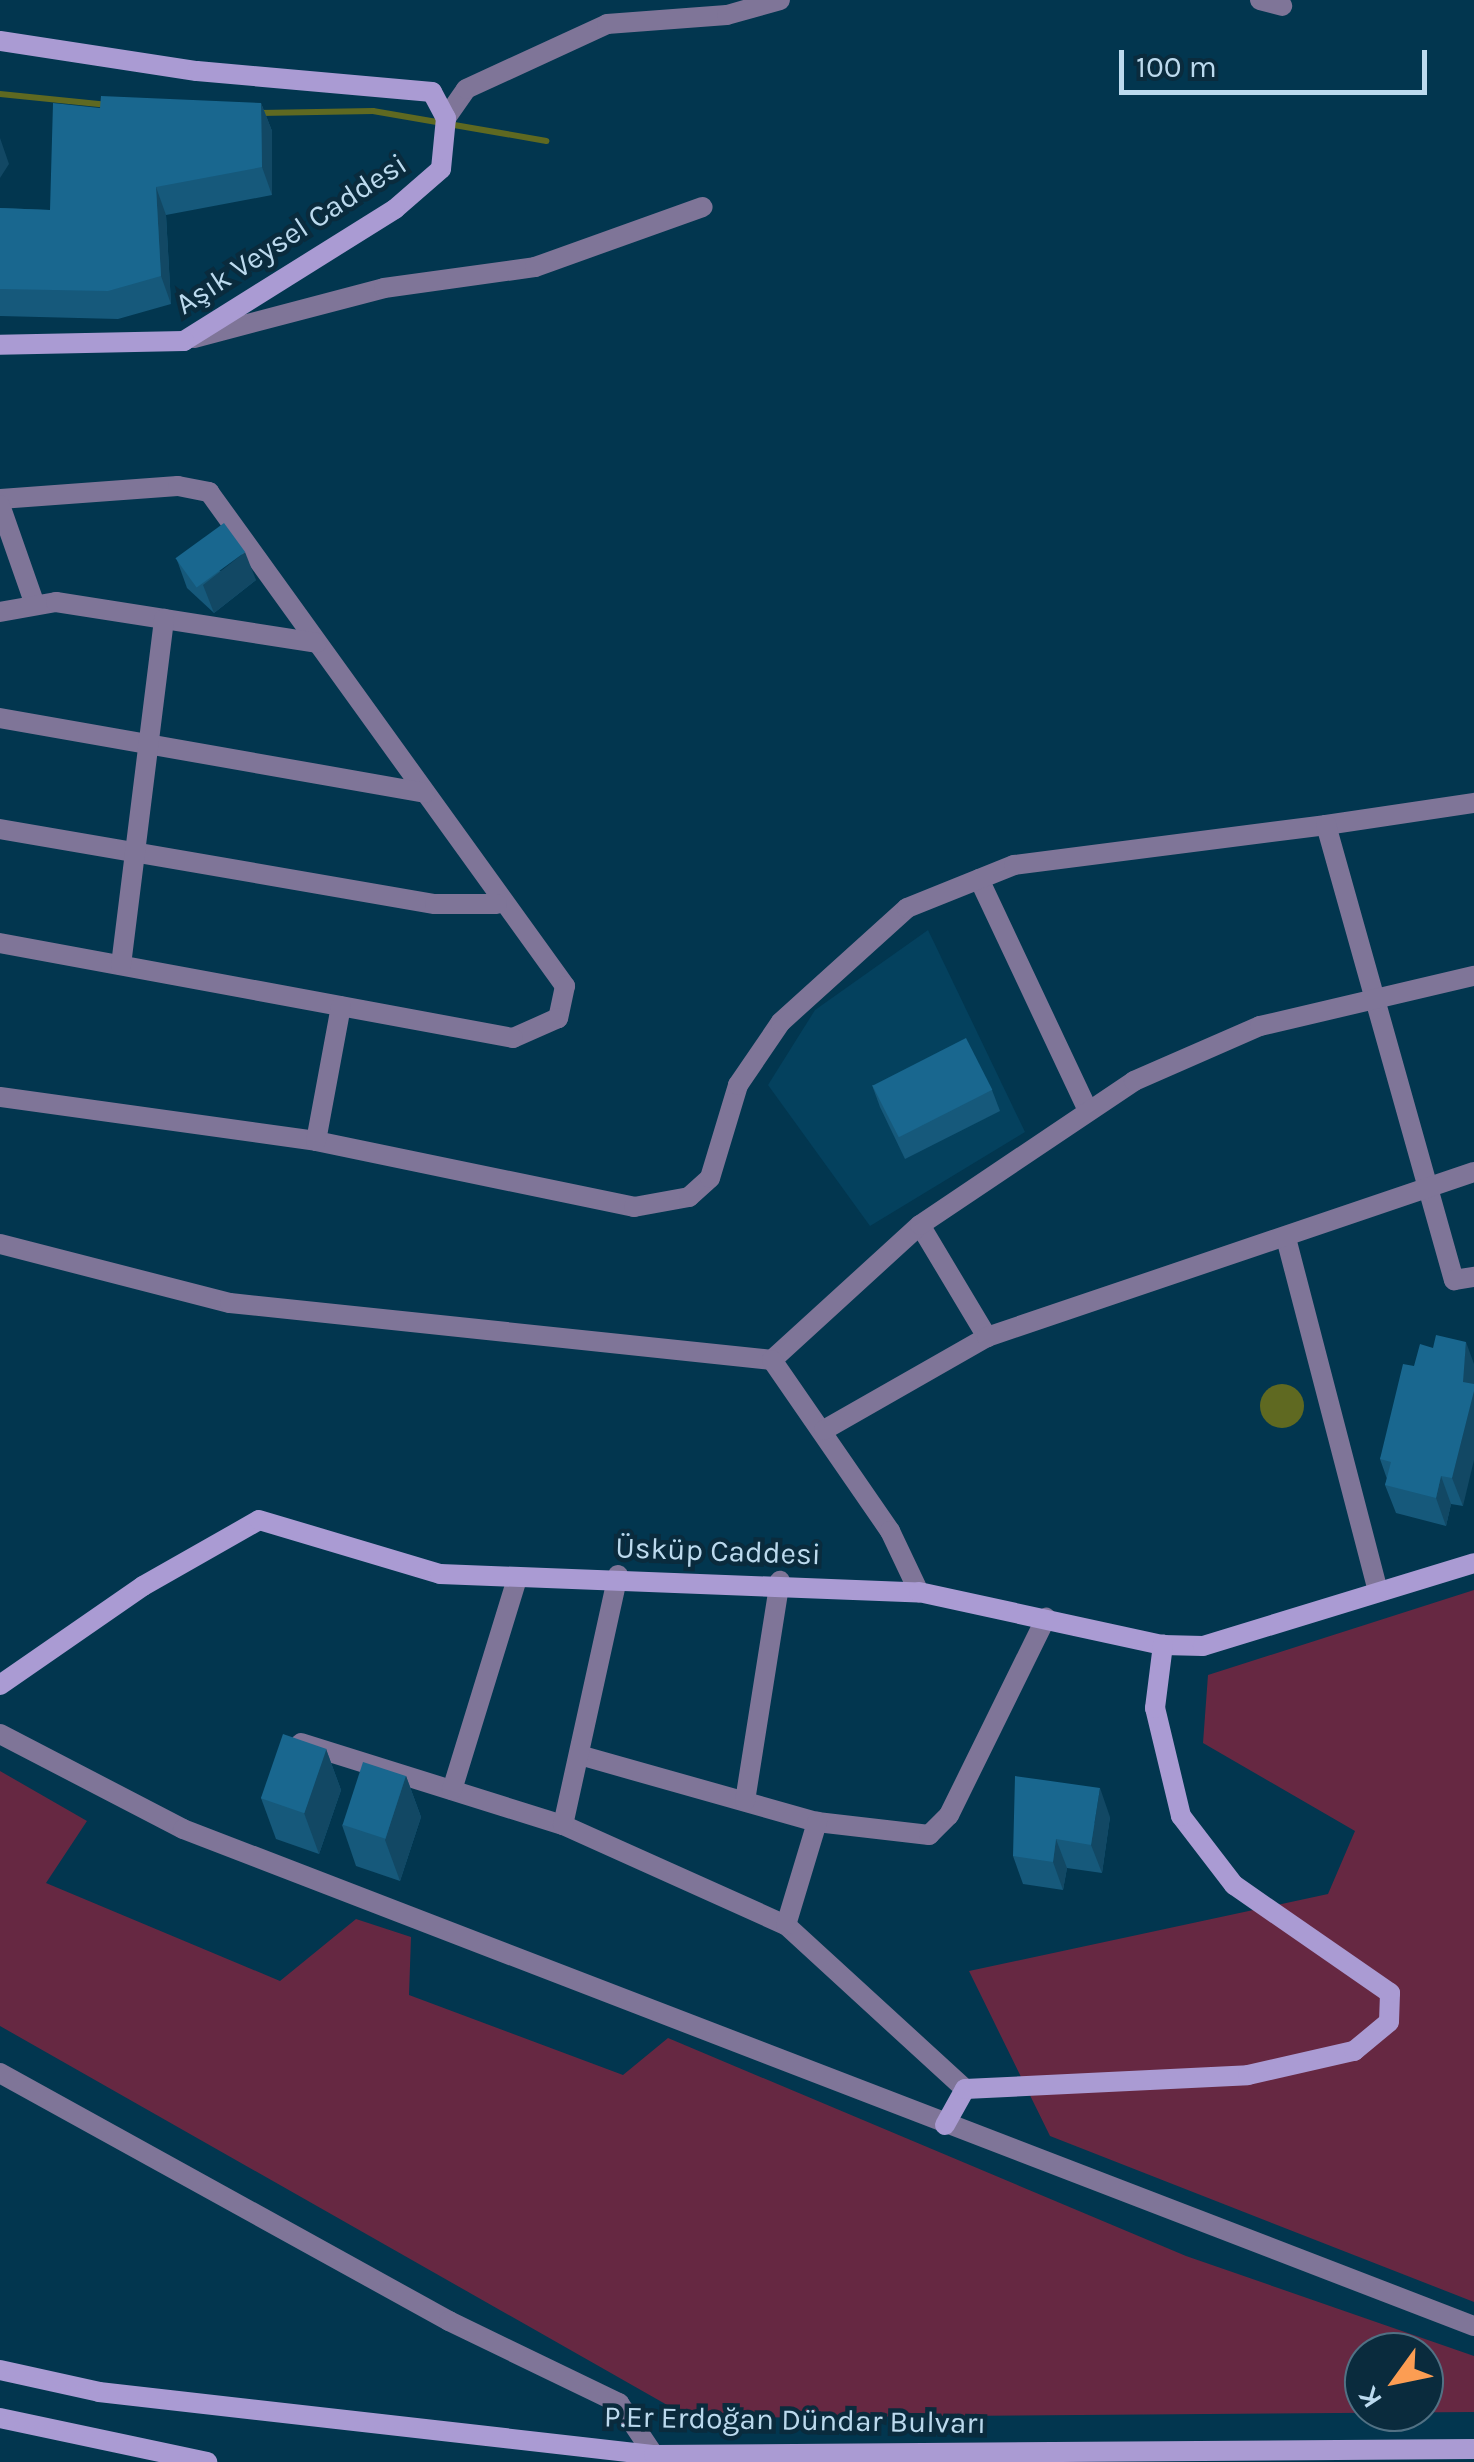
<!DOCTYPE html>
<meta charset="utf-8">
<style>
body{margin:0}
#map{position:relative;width:1474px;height:2462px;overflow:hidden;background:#02364f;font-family:Karla,sans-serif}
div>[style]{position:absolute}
.built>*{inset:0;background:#04415e}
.green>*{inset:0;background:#662842}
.water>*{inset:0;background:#5f6921}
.round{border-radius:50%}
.stream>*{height:6px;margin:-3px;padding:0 3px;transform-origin:3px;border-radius:3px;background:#5f6921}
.street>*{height:20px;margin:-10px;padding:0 10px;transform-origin:10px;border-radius:10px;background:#7f7598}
.secondary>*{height:20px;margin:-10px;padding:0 10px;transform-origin:10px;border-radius:10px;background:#aa9bd3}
.wall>*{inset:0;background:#16597b}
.shaded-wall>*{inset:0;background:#124864}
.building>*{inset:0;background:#19678f;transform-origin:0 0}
span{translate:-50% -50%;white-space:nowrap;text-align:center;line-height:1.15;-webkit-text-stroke:9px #0a2b3d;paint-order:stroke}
.street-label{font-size:30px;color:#bcdaee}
.north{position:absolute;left:1344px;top:2332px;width:100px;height:100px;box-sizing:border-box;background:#0a2b3d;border:2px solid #517184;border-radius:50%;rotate:237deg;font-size:28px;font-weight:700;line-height:40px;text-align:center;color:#bcdaee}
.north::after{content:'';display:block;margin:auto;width:35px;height:45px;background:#fc9d53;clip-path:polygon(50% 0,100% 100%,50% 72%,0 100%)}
.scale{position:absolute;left:1119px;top:50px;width:308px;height:45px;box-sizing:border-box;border:5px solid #bcdaee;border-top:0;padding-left:12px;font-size:30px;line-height:35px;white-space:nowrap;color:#bcdaee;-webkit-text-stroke:8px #0a2b3d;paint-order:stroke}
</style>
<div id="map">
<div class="built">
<div style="clip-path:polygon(928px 930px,1025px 1132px,870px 1226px,768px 1085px,815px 1010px)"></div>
</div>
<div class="green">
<div style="clip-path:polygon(1474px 1590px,1474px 2302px,1050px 2136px,969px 1971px,1328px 1894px,1355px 1831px,1203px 1743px,1208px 1675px)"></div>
<div style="clip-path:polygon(evenodd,0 1771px,87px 1821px,46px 1883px,280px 1981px,356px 1919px,411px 1937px,409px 1995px,623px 2075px,668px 2038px,1186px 2256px,1474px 2356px,1474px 2412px,690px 2418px,0 2026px,0 1771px,1424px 2352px,1424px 2412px,1364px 2412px,1364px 2352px,1424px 2352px)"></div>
</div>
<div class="water">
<div class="round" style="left:1260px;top:1384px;width:44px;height:44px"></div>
</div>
<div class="stream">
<div style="left:0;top:94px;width:109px;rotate:5.8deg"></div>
<div style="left:260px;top:113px;width:113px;rotate:-1deg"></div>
<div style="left:373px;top:111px;width:176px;rotate:9.8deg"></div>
</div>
<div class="street">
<div style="left:1260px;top:0;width:23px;rotate:15deg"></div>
<div style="left:446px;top:118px;width:35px;rotate:-55deg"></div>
<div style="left:466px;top:89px;width:155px;rotate:-24.7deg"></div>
<div style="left:607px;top:24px;width:120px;rotate:-4.3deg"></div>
<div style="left:727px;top:15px;width:55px;rotate:-15.8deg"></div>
<div style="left:194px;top:338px;width:196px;rotate:-14.7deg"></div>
<div style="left:384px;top:288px;width:152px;rotate:-7.9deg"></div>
<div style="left:535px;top:267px;width:178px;rotate:-19.7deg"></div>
<div style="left:0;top:499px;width:178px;rotate:-4.2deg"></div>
<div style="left:178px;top:486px;width:32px;rotate:11deg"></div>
<div style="left:209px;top:492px;width:609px;rotate:54.22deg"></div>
<div style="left:565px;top:986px;width:33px;rotate:102deg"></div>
<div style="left:558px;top:1018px;width:49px;rotate:156deg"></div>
<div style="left:513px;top:1038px;width:522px;rotate:-169.51deg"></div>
<div style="left:0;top:505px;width:106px;rotate:70.7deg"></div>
<div style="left:0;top:612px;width:57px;rotate:-10.1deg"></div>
<div style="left:56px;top:602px;width:264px;rotate:8.9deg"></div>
<div style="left:0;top:718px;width:432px;rotate:10deg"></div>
<div style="left:1326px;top:825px;width:150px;rotate:-8.5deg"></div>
<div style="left:0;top:829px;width:441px;rotate:9.8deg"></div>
<div style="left:435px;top:904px;width:62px"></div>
<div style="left:979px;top:879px;width:254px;rotate:64.8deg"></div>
<div style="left:121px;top:965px;width:349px;rotate:-82.9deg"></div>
<div style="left:0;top:1097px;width:319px;rotate:7.9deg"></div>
<div style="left:316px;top:1141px;width:325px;rotate:11.7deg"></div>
<div style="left:634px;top:1207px;width:56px;rotate:-10.3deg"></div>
<div style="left:689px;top:1197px;width:28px;rotate:-42deg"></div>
<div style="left:710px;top:1178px;width:97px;rotate:-73.2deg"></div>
<div style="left:738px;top:1085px;width:76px;rotate:-55.7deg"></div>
<div style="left:781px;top:1022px;width:170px;rotate:-42.1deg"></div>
<div style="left:907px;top:908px;width:115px;rotate:-21.9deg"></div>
<div style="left:1014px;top:865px;width:315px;rotate:-7.3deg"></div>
<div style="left:1326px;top:825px;width:473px;rotate:74.3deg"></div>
<div style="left:1454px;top:1280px;width:20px;rotate:-9deg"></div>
<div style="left:316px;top:1141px;width:137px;rotate:-79.5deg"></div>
<div style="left:920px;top:1225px;width:131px;rotate:59.1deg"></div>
<div style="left:1286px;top:1238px;width:365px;rotate:75.4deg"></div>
<div style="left:0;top:1244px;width:237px;rotate:14.4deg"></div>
<div style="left:230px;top:1303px;width:545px;rotate:6deg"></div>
<div style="left:772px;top:1360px;width:200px;rotate:-42.4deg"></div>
<div style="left:920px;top:1225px;width:258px;rotate:-33.9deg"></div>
<div style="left:1134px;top:1081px;width:137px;rotate:-23.6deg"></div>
<div style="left:1260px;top:1026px;width:220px;rotate:-13.2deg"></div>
<div style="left:772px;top:1360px;width:208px;rotate:55.4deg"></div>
<div style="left:890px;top:1531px;width:68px;rotate:64.6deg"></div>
<div style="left:824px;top:1430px;width:188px;rotate:-29.7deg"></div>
<div style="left:987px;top:1337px;width:514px;rotate:-18.72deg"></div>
<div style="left:0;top:1734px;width:206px;rotate:27.4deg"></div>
<div style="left:183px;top:1829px;width:1383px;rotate:21.06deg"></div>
<div style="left:301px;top:1743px;width:275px;rotate:17.4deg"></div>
<div style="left:563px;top:1825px;width:244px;rotate:24.2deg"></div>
<div style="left:786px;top:1925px;width:243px;rotate:42.5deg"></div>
<div style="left:583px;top:1756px;width:243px;rotate:15.8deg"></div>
<div style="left:817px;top:1822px;width:113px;rotate:6.6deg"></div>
<div style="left:929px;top:1835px;width:28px;rotate:-45deg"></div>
<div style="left:949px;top:1815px;width:220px;rotate:-63.8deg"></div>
<div style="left:452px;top:1790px;width:218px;rotate:-72.9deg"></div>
<div style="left:745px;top:1801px;width:223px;rotate:-81deg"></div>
<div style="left:563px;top:1825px;width:256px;rotate:-77.6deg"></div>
<div style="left:786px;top:1925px;width:108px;rotate:-73.2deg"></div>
<div style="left:0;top:2073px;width:513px;rotate:28.91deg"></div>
<div style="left:449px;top:2321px;width:189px;rotate:25.8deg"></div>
<div style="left:619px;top:2403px;width:63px;rotate:56.1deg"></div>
</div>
<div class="secondary">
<div style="left:0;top:41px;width:199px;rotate:8.7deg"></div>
<div style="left:197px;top:71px;width:236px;rotate:5.1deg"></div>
<div style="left:432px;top:92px;width:30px;rotate:62deg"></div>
<div style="left:446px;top:118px;width:51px;rotate:95.6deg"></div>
<div style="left:441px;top:169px;width:61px;rotate:139deg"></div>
<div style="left:395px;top:209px;width:249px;rotate:148deg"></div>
<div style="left:184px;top:341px;width:184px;rotate:178.8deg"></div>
<div style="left:0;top:1685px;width:174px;rotate:-34.7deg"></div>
<div style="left:143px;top:1586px;width:133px;rotate:-29.6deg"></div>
<div style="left:259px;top:1520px;width:189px;rotate:16.6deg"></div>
<div style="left:440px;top:1574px;width:479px;rotate:2.2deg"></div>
<div style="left:919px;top:1592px;width:250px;rotate:12.3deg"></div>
<div style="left:1163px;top:1645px;width:40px;rotate:1.4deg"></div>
<div style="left:1203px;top:1646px;width:283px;rotate:-17deg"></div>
<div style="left:945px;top:2125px;width:41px;rotate:-60.9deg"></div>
<div style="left:965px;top:2089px;width:283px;rotate:-2.8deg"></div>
<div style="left:1248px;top:2075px;width:109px;rotate:-12.8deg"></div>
<div style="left:1354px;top:2051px;width:45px;rotate:-39.6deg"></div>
<div style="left:1389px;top:2022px;width:29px;rotate:-88deg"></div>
<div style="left:1390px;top:1993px;width:190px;rotate:-145.3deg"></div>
<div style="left:1234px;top:1885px;width:87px;rotate:-127.5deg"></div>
<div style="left:1181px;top:1816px;width:111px;rotate:-103.5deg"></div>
<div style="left:1155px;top:1708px;width:64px;rotate:-82.8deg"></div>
<div style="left:0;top:2370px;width:101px;rotate:12.5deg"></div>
<div style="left:99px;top:2392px;width:559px;rotate:6.48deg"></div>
<div style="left:654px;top:2455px;width:820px;rotate:-0.42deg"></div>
<div style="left:0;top:2418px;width:212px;rotate:12deg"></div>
</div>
<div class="wall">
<div style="clip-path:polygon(261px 103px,272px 131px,272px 195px,166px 215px,171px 304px,118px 319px,0 316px,0 208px,50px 210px,100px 108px)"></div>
<div style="clip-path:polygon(177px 560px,256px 580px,214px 613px,187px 588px)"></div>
<div style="clip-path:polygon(872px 1085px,992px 1090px,1000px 1111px,905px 1159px,880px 1107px)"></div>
<div style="clip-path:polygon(1433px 1348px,1463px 1506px,1451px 1504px,1446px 1526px,1396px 1513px,1385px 1485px,1387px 1479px,1380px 1459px,1414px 1366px)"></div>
<div style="clip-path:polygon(326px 1749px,341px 1790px,319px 1854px,276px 1839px,261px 1798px)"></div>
<div style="clip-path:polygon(406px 1776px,421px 1817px,400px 1881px,356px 1866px,342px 1825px)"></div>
<div style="clip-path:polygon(1110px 1817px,1102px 1873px,1067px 1868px,1063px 1890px,1023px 1884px,1013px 1856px)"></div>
</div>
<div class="shaded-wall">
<div style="clip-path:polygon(261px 103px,272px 131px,272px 195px,262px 167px)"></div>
<div style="clip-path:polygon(0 138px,9px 164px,0 178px)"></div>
<div style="clip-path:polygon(156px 187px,166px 215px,171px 304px,161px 276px)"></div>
<div style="clip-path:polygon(245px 552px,256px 580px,214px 613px,203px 585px)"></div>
<div style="clip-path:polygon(1466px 1342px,1474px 1364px,1474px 1460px,1463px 1506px,1452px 1478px)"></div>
<div style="clip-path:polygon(1441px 1476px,1451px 1504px,1446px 1526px,1436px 1498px)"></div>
<div style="clip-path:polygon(326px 1749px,341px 1790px,319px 1854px,304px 1813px)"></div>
<div style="clip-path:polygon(406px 1776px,421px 1817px,400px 1881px,385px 1840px)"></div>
<div style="clip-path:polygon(1100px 1788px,1110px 1817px,1102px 1873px,1091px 1845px)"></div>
<div style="clip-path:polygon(1056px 1839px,1067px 1868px,1063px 1890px,1053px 1862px)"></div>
</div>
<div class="building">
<div style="clip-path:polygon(101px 96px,261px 103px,262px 167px,156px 187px,161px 276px,108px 291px,0 289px,0 208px,50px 210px,53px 103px,100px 108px)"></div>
<div style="left:224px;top:523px;width:36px;height:60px;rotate:54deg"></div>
<div style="left:966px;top:1038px;width:58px;height:105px;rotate:63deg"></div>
<div style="clip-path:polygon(1436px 1335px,1466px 1342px,1463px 1382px,1474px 1384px,1474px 1391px,1452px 1478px,1441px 1476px,1436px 1498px,1385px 1485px,1391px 1462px,1380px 1459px,1403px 1364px,1414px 1366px,1420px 1344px,1433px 1348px)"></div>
<div style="left:283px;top:1734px;width:46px;height:68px;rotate:19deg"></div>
<div style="left:363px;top:1762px;width:45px;height:66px;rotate:18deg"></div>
<div style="clip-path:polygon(1015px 1776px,1100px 1788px,1091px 1845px,1056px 1839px,1053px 1862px,1013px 1856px)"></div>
</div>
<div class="street-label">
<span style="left:291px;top:234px;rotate:-33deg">Aşık Veysel Caddesi</span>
<span style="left:718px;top:1551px;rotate:2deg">Üsküp Caddesi</span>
<span style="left:795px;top:2420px;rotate:1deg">P.Er Erdoğan Dündar Bulvarı</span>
</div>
<div class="north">K</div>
<div class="scale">100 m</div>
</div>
